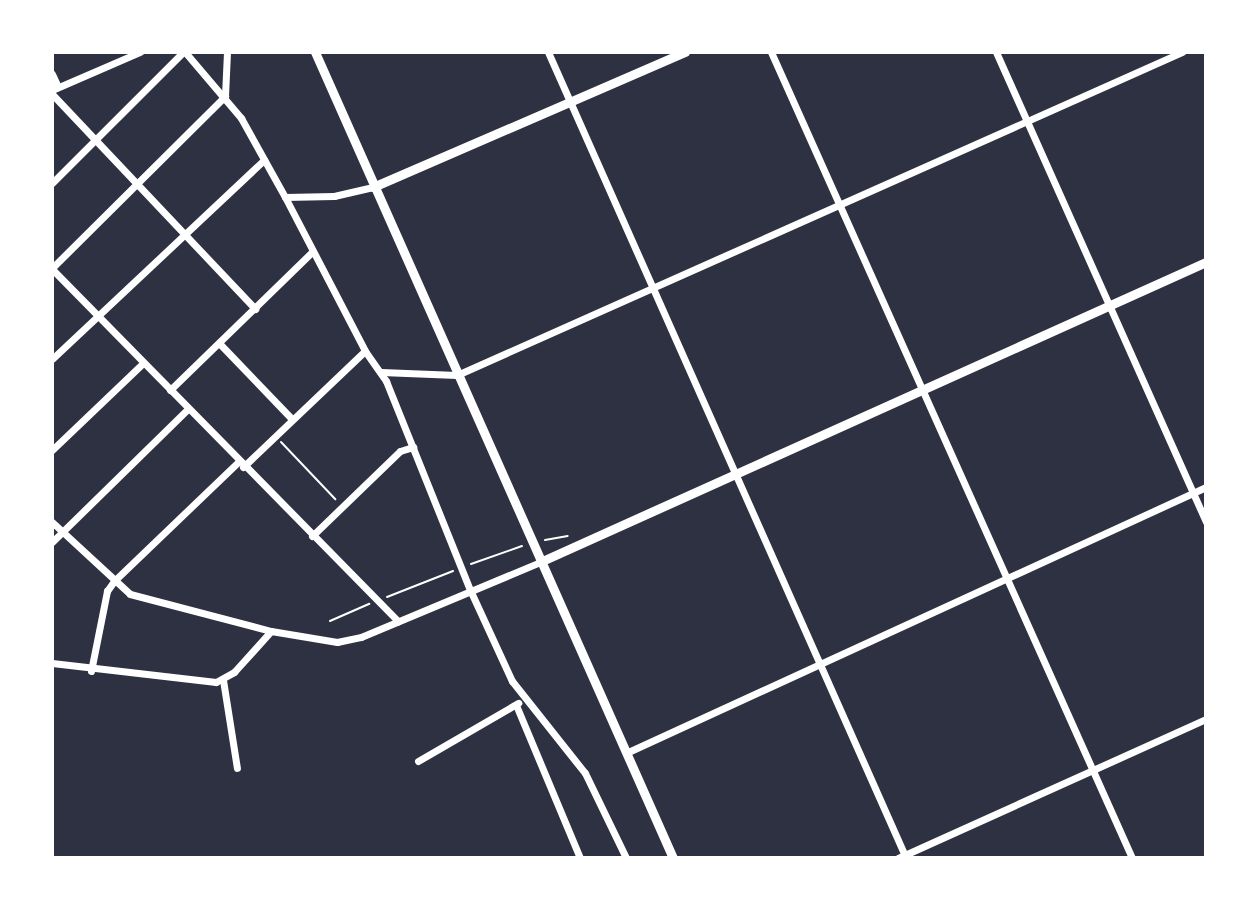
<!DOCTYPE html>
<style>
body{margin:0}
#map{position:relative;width:1258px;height:910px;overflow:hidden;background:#2d3142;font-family:Merriweather,serif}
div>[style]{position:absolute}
.path>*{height:2px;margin:-1px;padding:0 1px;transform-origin:1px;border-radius:1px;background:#fff}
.minor>*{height:7px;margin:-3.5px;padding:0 3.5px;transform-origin:3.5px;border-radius:3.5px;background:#fff}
.tertiary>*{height:9px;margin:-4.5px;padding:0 4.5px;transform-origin:4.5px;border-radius:4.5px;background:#fff}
span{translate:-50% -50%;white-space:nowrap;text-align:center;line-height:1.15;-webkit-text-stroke:7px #fff;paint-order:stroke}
.frame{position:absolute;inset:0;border:54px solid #fff;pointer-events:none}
</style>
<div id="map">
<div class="path">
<div style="left:281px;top:442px;width:79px;rotate:46.5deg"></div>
<div style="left:545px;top:540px;width:23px;rotate:-10deg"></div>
<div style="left:471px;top:564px;width:54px;rotate:-19.4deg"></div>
<div style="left:387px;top:597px;width:71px;rotate:-21.5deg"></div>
<div style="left:330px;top:621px;width:43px;rotate:-23.6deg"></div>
</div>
<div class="minor">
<div style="left:185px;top:52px;width:87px;rotate:49.7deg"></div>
<div style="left:241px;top:118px;width:90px;rotate:60.9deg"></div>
<div style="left:285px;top:197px;width:174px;rotate:62.5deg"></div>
<div style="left:365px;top:351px;width:37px;rotate:55deg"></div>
<div style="left:386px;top:381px;width:227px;rotate:68.1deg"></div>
<div style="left:471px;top:592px;width:98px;rotate:65.3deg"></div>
<div style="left:512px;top:681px;width:117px;rotate:51.6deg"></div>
<div style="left:585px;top:773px;width:94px;rotate:64.2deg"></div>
<div style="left:548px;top:52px;width:882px;rotate:66.05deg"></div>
<div style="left:771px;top:52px;width:883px;rotate:65.87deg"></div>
<div style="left:996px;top:52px;width:515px;rotate:65.92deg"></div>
<div style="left:52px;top:74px;width:14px;rotate:65deg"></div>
<div style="left:52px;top:90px;width:96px;rotate:-23.4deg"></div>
<div style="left:52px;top:94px;width:296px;rotate:46.6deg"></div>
<div style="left:52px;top:183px;width:185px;rotate:-45deg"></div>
<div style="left:285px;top:197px;width:49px;rotate:-1.2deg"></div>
<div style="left:334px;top:196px;width:40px;rotate:-13deg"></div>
<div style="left:52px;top:268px;width:244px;rotate:-44.8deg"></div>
<div style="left:225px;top:96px;width:44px;rotate:-87.4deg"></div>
<div style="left:52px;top:269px;width:494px;rotate:45.5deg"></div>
<div style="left:219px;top:343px;width:105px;rotate:46.2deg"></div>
<div style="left:52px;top:359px;width:291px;rotate:-43.2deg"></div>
<div style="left:381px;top:372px;width:76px;rotate:2.3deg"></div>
<div style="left:457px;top:375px;width:794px;rotate:-24.01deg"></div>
<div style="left:170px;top:390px;width:199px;rotate:-44.2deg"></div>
<div style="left:52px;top:450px;width:126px;rotate:-43.7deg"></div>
<div style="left:243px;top:467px;width:168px;rotate:-43.6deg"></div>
<div style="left:52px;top:522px;width:106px;rotate:42.7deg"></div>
<div style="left:130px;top:594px;width:146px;rotate:14.7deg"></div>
<div style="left:271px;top:631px;width:67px;rotate:9.5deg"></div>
<div style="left:337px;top:642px;width:25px;rotate:-12deg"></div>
<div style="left:361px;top:637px;width:194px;rotate:-22.7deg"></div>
<div style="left:312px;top:536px;width:122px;rotate:-44deg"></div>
<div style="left:400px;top:451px;width:14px;rotate:-17deg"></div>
<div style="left:52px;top:542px;width:190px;rotate:-44.4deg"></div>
<div style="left:52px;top:663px;width:165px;rotate:6.6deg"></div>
<div style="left:216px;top:682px;width:21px;rotate:-29deg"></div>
<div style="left:234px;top:672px;width:55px;rotate:-47.9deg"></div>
<div style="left:91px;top:671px;width:82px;rotate:-78.7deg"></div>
<div style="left:107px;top:591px;width:12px;rotate:-55deg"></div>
<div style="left:114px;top:581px;width:172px;rotate:-43.8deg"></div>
<div style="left:223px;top:680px;width:89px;rotate:81deg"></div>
<div style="left:516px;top:705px;width:166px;rotate:67.3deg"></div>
<div style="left:626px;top:753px;width:638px;rotate:-24.64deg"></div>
<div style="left:418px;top:761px;width:116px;rotate:-30.1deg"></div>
<div style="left:898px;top:858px;width:338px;rotate:-24.3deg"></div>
</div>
<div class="tertiary">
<div style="left:315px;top:52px;width:882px;rotate:66.05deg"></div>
<div style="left:373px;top:187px;width:340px;rotate:-23.4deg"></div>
<div style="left:540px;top:562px;width:730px;rotate:-24.25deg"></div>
</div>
<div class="frame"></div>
</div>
